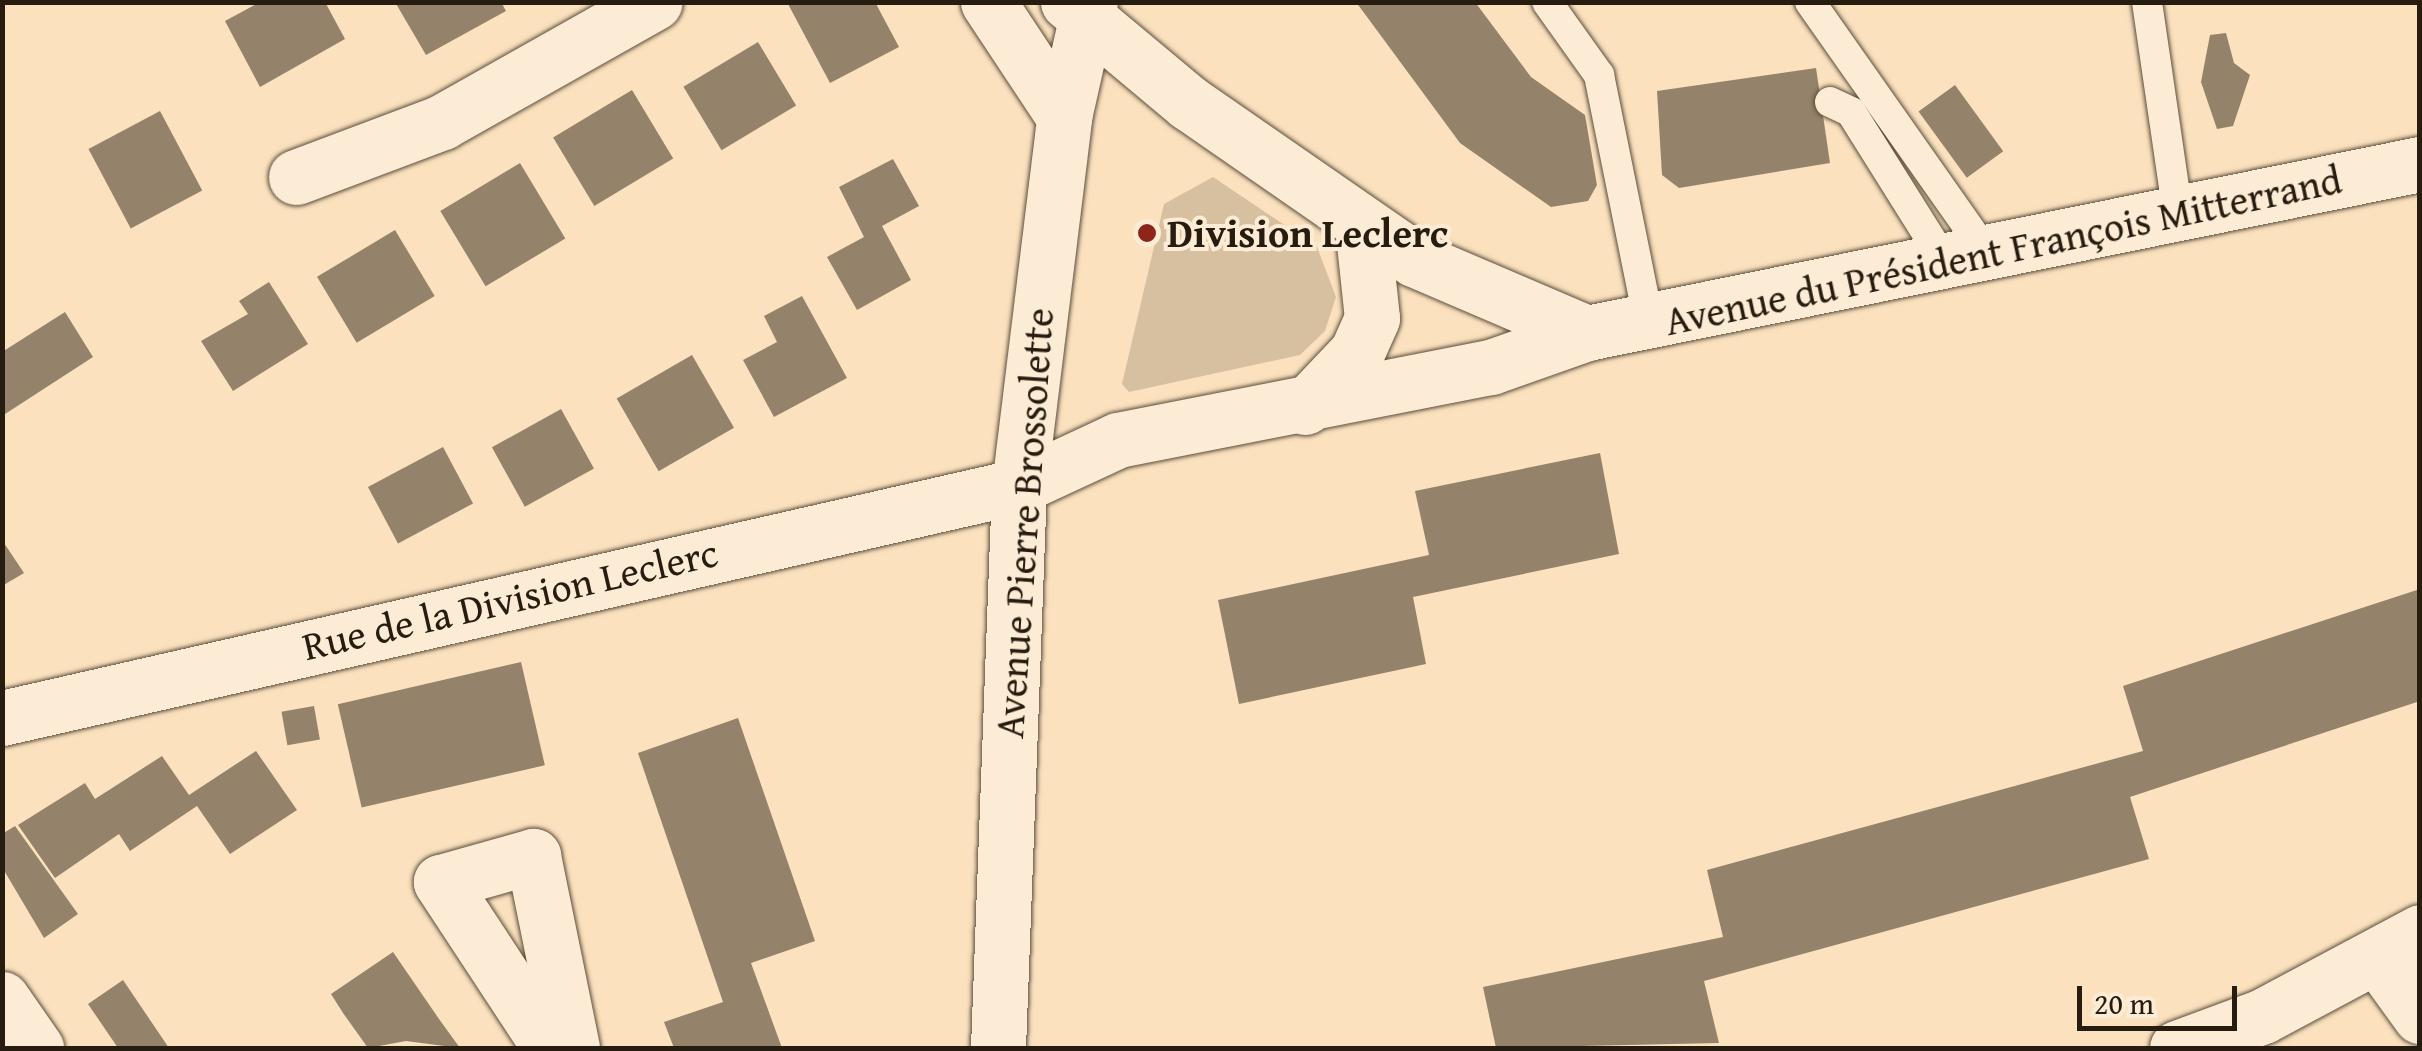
<!DOCTYPE html>
<meta charset="utf-8">
<style>
body{margin:0}
#map{position:relative;width:2422px;height:1051px;overflow:hidden;background:#fbe1be;font-family:"Gentium Book Plus",serif}
div>[style]{position:absolute}
.green>*{inset:0;background:#d7c0a0}
.building>*{inset:0;background:#95826a;transform-origin:0 0}
.roads{filter:drop-shadow(0 0 2px #5b4d3b) drop-shadow(0 0 2px #5b4d3b)}
.lane>*{height:30px;margin:-15px;padding:0 15px;transform-origin:15px;border-radius:15px;background:#fcecd5}
.street>*{height:55px;margin:-27.5px;padding:0 27.5px;transform-origin:27.5px;border-radius:27.5px;background:#fcecd5}
.secondary>*{height:55px;margin:-27.5px;padding:0 27.5px;transform-origin:27.5px;border-radius:27.5px;background:#fcecd5}
.dots>*{width:28px;height:28px;translate:-50% -50%;box-sizing:border-box;border:5px solid #fcecd5;border-radius:50%}
span{translate:-50% -50%;white-space:nowrap;text-align:center;line-height:1.15;-webkit-text-stroke:8px #fcecd5;paint-order:stroke}
.poi-label{font-size:40px;color:#261c0f;font-weight:700}
.left{translate:0 -50%;text-align:left}
.street-label{font-size:40px;color:#261c0f}
.frame{position:absolute;inset:0;border:5px solid #261c0f;pointer-events:none}
.scale{position:absolute;left:2077px;top:986px;width:160px;height:45px;box-sizing:border-box;border:5px solid #261c0f;border-top:0;padding-left:12px;font-size:30px;line-height:35px;white-space:nowrap;color:#261c0f;-webkit-text-stroke:8px #fcecd5;paint-order:stroke}
</style>
<div id="map">
<div class="green">
<div style="clip-path:polygon(1213px 177px,1317px 247px,1336px 297px,1325px 331px,1300px 355px,1129px 392px,1122px 384px,1164px 204px)"></div>
</div>
<div class="building">
<div style="clip-path:polygon(260px 2px,325px 2px,345px 39px,260px 87px,225px 21px)"></div>
<div style="clip-path:polygon(395px 2px,501px 2px,506px 11px,426px 55px)"></div>
<div style="clip-path:polygon(787px 2px,875px 2px,899px 47px,830px 83px)"></div>
<div style="clip-path:polygon(1356px 2px,1475px 2px,1531px 77px,1585px 115px,1597px 185px,1588px 201px,1551px 207px,1460px 143px)"></div>
<div style="clip-path:polygon(2226px 33px,2234px 63px,2250px 75px,2233px 126px,2217px 129px,2201px 82px,2210px 35px)"></div>
<div style="left:758px;top:42px;width:74px;height:87px;rotate:59deg"></div>
<div style="clip-path:polygon(1816px 68px,1830px 163px,1679px 188px,1662px 175px,1657px 91px)"></div>
<div style="left:1955px;top:85px;width:82px;height:45px;rotate:54deg"></div>
<div style="left:632px;top:90px;width:80px;height:92px;rotate:59deg"></div>
<div style="left:160px;top:111px;width:90px;height:81px;rotate:62deg"></div>
<div style="clip-path:polygon(893px 159px,919px 206px,882px 226px,911px 280px,857px 310px,827px 257px,864px 237px,839px 187px)"></div>
<div style="left:520px;top:163px;width:88px;height:93px;rotate:59deg"></div>
<div style="left:395px;top:230px;width:77px;height:91px;rotate:59deg"></div>
<div style="clip-path:polygon(269px 282px,308px 344px,233px 391px,201px 341px,248px 314px,239px 301px)"></div>
<div style="clip-path:polygon(802px 296px,847px 378px,774px 417px,743px 360px,777px 342px,764px 316px)"></div>
<div style="clip-path:polygon(65px 312px,93px 357px,2px 416px,2px 352px)"></div>
<div style="left:692px;top:355px;width:84px;height:87px;rotate:60deg"></div>
<div style="left:561px;top:409px;width:68px;height:79px;rotate:61deg"></div>
<div style="left:443px;top:447px;width:64px;height:85px;rotate:62deg"></div>
<div style="clip-path:polygon(1600px 453px,1619px 554px,1413px 597px,1426px 664px,1239px 704px,1218px 600px,1429px 555px,1415px 491px)"></div>
<div style="clip-path:polygon(2px 540px,24px 573px,2px 586px)"></div>
<div style="clip-path:polygon(2420px 589px,2420px 701px,2130px 797px,2149px 859px,1704px 981px,1719px 1043px,1496px 1048px,1483px 987px,1723px 937px,1707px 870px,2143px 751px,2123px 686px)"></div>
<div style="left:521px;top:662px;width:106px;height:188px;rotate:77deg"></div>
<div style="left:314px;top:706px;width:34px;height:33px;rotate:80deg"></div>
<div style="clip-path:polygon(738px 718px,815px 941px,751px 963px,782px 1048px,674px 1048px,664px 1022px,723px 1002px,638px 753px)"></div>
<div style="clip-path:polygon(256px 751px,297px 810px,230px 854px,197px 806px,130px 851px,119px 834px,55px 878px,18px 825px,85px 783px,95px 799px,162px 756px,189px 795px)"></div>
<div style="clip-path:polygon(15px 826px,78px 914px,44px 938px,2px 867px,2px 834px)"></div>
<div style="clip-path:polygon(393px 952px,439px 1019px,460px 1048px,406px 1041px,368px 1048px,343px 1013px,331px 994px)"></div>
<div style="clip-path:polygon(123px 980px,169px 1048px,118px 1048px,88px 1004px)"></div>
</div>
<div class="roads">
<div class="lane">
<div style="left:1547px;top:2px;width:90px;rotate:54.5deg"></div>
<div style="left:1599px;top:75px;width:252px;rotate:78.6deg"></div>
<div style="left:1810px;top:2px;width:308px;rotate:54.9deg"></div>
<div style="left:2147px;top:2px;width:215px;rotate:81.7deg"></div>
<div style="left:1830px;top:102px;width:23px;rotate:25deg"></div>
<div style="left:1851px;top:112px;width:177px;rotate:57.9deg"></div>
</div>
<div class="street">
<div style="left:988px;top:2px;width:138px;rotate:56.5deg"></div>
<div style="left:1068px;top:2px;width:158px;rotate:39.9deg"></div>
<div style="left:1189px;top:103px;width:274px;rotate:34.7deg"></div>
<div style="left:1414px;top:259px;width:188px;rotate:23.2deg"></div>
<div style="left:296px;top:177px;width:156px;rotate:-20.6deg"></div>
<div style="left:442px;top:122px;width:244px;rotate:-29.4deg"></div>
<div style="left:1305px;top:407px;width:76px;rotate:-46.6deg"></div>
<div style="left:1357px;top:352px;width:37px;rotate:-66deg"></div>
<div style="left:1372px;top:318px;width:94px;rotate:-96.1deg"></div>
<div style="left:2px;top:718px;width:1043px;rotate:-12.85deg"></div>
<div style="left:1019px;top:486px;width:109px;rotate:-24.9deg"></div>
<div style="left:1118px;top:440px;width:380px;rotate:-11.1deg"></div>
<div style="left:1491px;top:367px;width:102px;rotate:-19.5deg"></div>
<div style="left:1587px;top:333px;width:850px;rotate:-11.47deg"></div>
<div style="left:2378px;top:958px;width:72px;rotate:54.1deg"></div>
<div style="left:2px;top:999px;width:60px;rotate:55.2deg"></div>
<div style="left:550px;top:1048px;width:199px;rotate:-123.3deg"></div>
<div style="left:441px;top:882px;width:96px;rotate:-15.8deg"></div>
<div style="left:533px;top:856px;width:196px;rotate:78.5deg"></div>
<div style="left:2177px;top:1048px;width:92px;rotate:-20.4deg"></div>
<div style="left:2263px;top:1016px;width:178px;rotate:-28.1deg"></div>
</div>
<div class="secondary">
<div style="left:998px;top:1048px;width:562px;rotate:-87.86deg"></div>
<div style="left:1019px;top:486px;width:372px;rotate:-83deg"></div>
<div style="left:1064px;top:117px;width:118px;rotate:-77.3deg"></div>
</div>
</div>
<div class="dots">
<div style="left:1147px;top:233px;background:#8f2418"></div>
</div>
<div class="poi-label">
<span class="left" style="left:1167px;top:233px">Division Leclerc</span>
</div>
<div class="street-label">
<span style="left:2003px;top:250px;rotate:-12deg">Avenue du Président François Mitterrand</span>
<span style="left:1024px;top:523px;rotate:-86deg">Avenue Pierre Brossolette</span>
<span style="left:510px;top:599px;rotate:-13deg">Rue de la Division Leclerc</span>
</div>
<div class="frame"></div>
<div class="scale">20 m</div>
</div>
